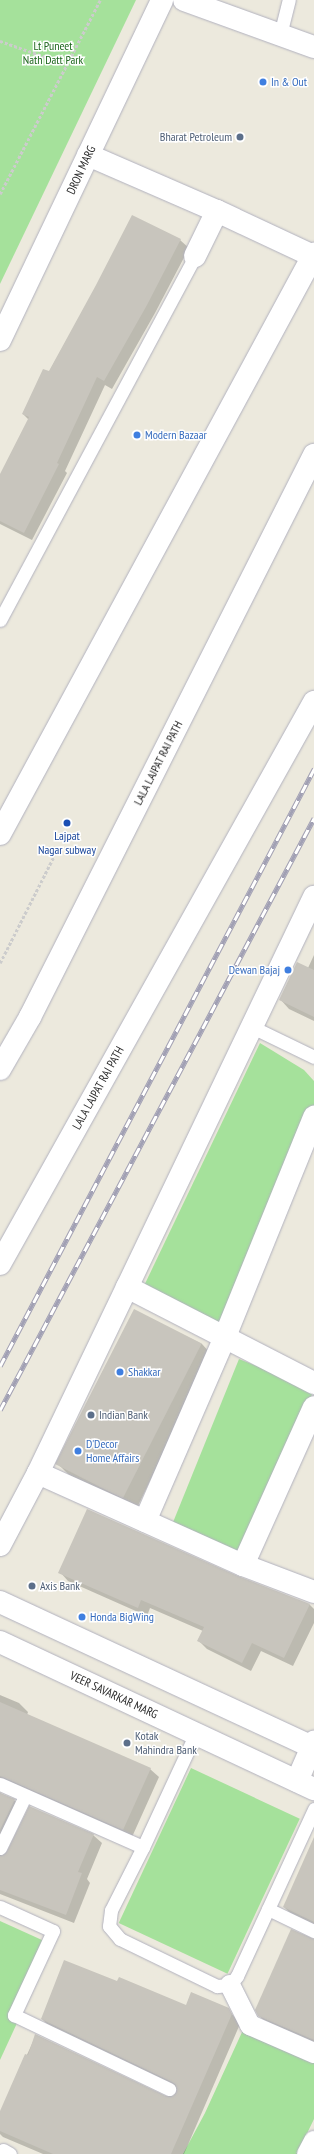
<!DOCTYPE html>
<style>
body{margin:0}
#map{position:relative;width:314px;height:2154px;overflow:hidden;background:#ece9dd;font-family:"PT Sans Narrow",sans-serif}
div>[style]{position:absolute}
.green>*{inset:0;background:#a5e19b;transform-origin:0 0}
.shadow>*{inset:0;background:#0003}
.building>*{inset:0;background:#c8c5bd;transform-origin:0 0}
.path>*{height:2.5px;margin-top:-1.25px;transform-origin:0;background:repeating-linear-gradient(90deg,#ccc 0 3px,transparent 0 5px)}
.roads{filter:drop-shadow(0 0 1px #b1b1be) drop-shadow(0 0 1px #b1b1be)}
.service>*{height:13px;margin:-6.5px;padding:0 6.5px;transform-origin:6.5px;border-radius:6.5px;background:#fff}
.pedestrian>*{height:20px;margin:-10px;padding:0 10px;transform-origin:10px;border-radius:10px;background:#fff}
.minor>*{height:22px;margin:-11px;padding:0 11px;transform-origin:11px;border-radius:11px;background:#fff}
.tertiary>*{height:22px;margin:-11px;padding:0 11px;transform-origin:11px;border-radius:11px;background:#fff}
.secondary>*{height:22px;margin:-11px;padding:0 11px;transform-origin:11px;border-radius:11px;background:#fff}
.rail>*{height:4.5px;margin-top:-2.25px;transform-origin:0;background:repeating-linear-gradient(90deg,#fff 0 9px,#a1a0b4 0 18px);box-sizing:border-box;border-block:1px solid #a1a0b4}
.dots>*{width:11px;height:11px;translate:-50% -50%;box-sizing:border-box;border:2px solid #fff;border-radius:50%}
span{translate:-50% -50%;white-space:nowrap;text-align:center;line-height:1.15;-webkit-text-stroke:3px #fff;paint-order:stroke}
.park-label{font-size:12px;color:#1d661c}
.shop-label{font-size:12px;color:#366cbe}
.left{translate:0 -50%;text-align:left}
.right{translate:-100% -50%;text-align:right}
.service-label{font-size:12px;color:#4e5e75}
.street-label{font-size:12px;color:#2b2b2b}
.transit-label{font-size:12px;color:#164399}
</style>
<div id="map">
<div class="green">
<div style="clip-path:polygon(0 0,136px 0,0 284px)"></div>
<div style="clip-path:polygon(260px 1043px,304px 1070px,314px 1081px,314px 1145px,229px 1331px,142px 1290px)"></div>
<div style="left:239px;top:1359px;width:81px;height:184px;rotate:22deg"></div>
<div style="left:191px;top:1768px;width:120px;height:171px;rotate:25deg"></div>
<div style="clip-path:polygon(0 1921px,53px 1945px,0 2060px)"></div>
<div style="clip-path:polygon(243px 2030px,314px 2060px,314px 2119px,297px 2154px,183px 2154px,205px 2113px)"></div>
</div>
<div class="shadow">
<div style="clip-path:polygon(180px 240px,189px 248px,155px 313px,112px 389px,105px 385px,65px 471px,67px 473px,32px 540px,0 524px,0 476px,29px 420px,23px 414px,49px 372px,97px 285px)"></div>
<div style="clip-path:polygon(314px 955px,314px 1021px,289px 1009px,280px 999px,308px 968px)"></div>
<div style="clip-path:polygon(134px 1311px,202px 1344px,211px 1354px,137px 1508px,69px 1475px,59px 1465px)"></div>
<div style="clip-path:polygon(60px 1572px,238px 1577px,310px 1605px,314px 1609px,314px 1623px,293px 1666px,261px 1651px,251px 1671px,207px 1649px,198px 1640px,203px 1631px,150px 1608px,147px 1616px,68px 1581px)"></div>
<div style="clip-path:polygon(0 1695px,19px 1703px,28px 1712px,27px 1715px,150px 1769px,159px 1777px,132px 1837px,3px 1786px,0 1793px,14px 1800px,22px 1808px,1px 1853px,1px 1857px,93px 1835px,102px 1843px,87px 1879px,90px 1883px,74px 1923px,0 1894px)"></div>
<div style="clip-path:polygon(314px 1839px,314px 1926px,292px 1915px,284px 1907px)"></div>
<div style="clip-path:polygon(314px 1940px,314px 2046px,268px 2024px,259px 2016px)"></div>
<div style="clip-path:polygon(118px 1982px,186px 2006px,228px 2009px,240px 2024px,184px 2154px,43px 2154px,3px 2137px,0 2134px,0 2114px,36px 2035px,165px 2097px,174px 2097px,177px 2092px,177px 2088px,51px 2028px,42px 2019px)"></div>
</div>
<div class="building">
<div style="clip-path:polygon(132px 215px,181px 239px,147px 305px,104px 381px,97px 377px,57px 463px,59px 464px,24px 533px,0 521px,0 474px,29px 417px,22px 414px,43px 369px,49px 371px,96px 285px)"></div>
<div style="clip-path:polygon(297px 962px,314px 970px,314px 1017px,279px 1000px)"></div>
<div style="left:134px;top:1309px;width:76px;height:174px;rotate:27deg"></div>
<div style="clip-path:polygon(87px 1509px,238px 1576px,310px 1604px,284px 1658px,252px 1643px,242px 1663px,197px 1641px,204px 1627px,141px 1600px,138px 1608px,58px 1573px)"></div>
<div style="clip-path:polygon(0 1702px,151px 1768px,123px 1830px,0 1776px)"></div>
<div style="clip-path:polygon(0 1793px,15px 1799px,0 1830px)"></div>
<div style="clip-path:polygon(29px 1806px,94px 1834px,78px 1872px,82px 1873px,66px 1915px,0 1890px,0 1856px,7px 1851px)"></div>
<div style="clip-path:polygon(314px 1837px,314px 1922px,283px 1907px)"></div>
<div style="clip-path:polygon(291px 1929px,314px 1939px,314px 2040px,258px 2016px,255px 2010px)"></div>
<div style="clip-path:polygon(64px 1960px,117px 1981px,119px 1977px,186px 2005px,191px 1992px,229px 2008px,232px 2014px,171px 2154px,53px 2154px,0 2131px,0 2111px,25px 2054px,28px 2055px,35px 2034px,166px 2096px,173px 2096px,176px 2092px,176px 2085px,172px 2082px,41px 2019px)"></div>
</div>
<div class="path">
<div style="left:0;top:41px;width:72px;rotate:19.4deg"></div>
<div style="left:0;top:194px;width:218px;rotate:-62.7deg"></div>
<div style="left:0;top:963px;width:118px;rotate:-63.2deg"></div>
</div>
<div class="roads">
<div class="service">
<div style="left:280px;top:35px;width:36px;rotate:-76deg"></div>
<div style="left:0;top:620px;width:413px;rotate:-61.8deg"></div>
<div style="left:252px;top:1027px;width:69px;rotate:25.8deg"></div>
<div style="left:196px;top:1733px;width:126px;rotate:114.9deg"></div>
<div style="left:143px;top:1847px;width:71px;rotate:116.9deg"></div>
<div style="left:111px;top:1910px;width:16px;rotate:97deg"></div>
<div style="left:109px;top:1926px;width:17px;rotate:50deg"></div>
<div style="left:120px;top:1939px;width:108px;rotate:25.9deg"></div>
<div style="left:217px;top:1986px;width:13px;rotate:-4deg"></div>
<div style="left:230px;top:1985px;width:11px;rotate:-52deg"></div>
<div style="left:237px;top:1976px;width:184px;rotate:-65.2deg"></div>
<div style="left:0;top:1784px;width:156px;rotate:23.8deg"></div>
<div style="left:0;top:1848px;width:58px;rotate:-64.3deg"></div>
<div style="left:0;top:1907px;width:58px;rotate:24.4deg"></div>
<div style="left:53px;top:1931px;width:93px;rotate:114.9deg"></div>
<div style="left:14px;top:2015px;width:172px;rotate:25.5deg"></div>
<div style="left:268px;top:1909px;width:51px;rotate:25.6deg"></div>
<div style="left:1px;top:2154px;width:4px;rotate:-63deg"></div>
<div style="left:3px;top:2150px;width:8px;rotate:30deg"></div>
</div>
<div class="pedestrian">
<div style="left:230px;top:1985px;width:45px;rotate:63.4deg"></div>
<div style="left:250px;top:2025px;width:70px;rotate:23.6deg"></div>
<div style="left:307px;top:2154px;width:15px;rotate:-62deg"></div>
</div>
<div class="minor">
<div style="left:184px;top:0;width:138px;rotate:19.9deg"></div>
<div style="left:88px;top:155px;width:141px;rotate:23.5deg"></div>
<div style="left:217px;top:211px;width:106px;rotate:25.1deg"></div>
<div style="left:195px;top:256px;width:50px;rotate:-63.9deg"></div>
<div style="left:0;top:340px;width:377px;rotate:-64.5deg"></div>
<div style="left:0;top:834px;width:660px;rotate:-61.57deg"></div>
<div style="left:127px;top:1287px;width:210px;rotate:27.2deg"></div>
<div style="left:38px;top:1473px;width:225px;rotate:24.2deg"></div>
<div style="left:243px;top:1565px;width:76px;rotate:20.8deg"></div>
<div style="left:145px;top:1521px;width:198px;rotate:-66.5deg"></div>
<div style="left:224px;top:1339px;width:240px;rotate:-67.9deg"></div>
<div style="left:0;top:1545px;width:81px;rotate:-62.2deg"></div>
<div style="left:38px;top:1473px;width:639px;rotate:-64.4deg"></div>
<div style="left:243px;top:1565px;width:173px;rotate:-65.8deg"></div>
</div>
<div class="tertiary">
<div style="left:0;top:1602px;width:346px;rotate:24.9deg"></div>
<div style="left:0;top:1642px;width:347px;rotate:25.1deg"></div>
<div style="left:297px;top:1781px;width:43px;rotate:-66.4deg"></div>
</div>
<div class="secondary">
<div style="left:0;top:1069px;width:60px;rotate:-60deg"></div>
<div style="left:30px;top:1017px;width:630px;rotate:-63.19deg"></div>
<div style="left:0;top:1264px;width:644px;rotate:-60.81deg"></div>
</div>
</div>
<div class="rail">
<div style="left:0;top:1366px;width:675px;rotate:-62.26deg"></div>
<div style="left:0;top:1410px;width:670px;rotate:-62.06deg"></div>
</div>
<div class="dots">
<div style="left:263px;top:82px;background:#3f7fe0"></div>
<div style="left:240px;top:137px;background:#5c6f8a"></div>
<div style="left:137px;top:435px;background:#3f7fe0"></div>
<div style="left:67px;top:823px;background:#1a4fb4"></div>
<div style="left:288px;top:970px;background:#3f7fe0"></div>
<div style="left:120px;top:1372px;background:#3f7fe0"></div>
<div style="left:91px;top:1415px;background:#5c6f8a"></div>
<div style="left:78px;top:1451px;background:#3f7fe0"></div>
<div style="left:32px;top:1586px;background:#5c6f8a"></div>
<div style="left:82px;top:1617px;background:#3f7fe0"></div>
<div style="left:127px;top:1743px;background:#5c6f8a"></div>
</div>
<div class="park-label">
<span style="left:53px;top:53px">Lt Puneet<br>Nath Datt Park</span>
</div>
<div class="shop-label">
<span class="left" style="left:271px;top:82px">In &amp; Out</span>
<span class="left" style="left:145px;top:435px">Modern Bazaar</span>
<span class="right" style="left:280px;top:970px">Dewan Bajaj</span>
<span class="left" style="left:128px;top:1372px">Shakkar</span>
<span class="left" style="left:86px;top:1451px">D'Decor<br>Home Affairs</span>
<span class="left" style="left:90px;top:1617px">Honda BigWing</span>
</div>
<div class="service-label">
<span class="right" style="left:232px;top:137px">Bharat Petroleum</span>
<span class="left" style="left:99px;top:1415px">Indian Bank</span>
<span class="left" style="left:40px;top:1586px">Axis Bank</span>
<span class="left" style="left:135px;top:1743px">Kotak<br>Mahindra Bank</span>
</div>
<div class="street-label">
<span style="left:81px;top:170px;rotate:-65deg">DRON MARG</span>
<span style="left:158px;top:763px;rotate:-63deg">LALA LAJPAT RAI PATH</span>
<span style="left:98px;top:1088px;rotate:-61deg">LALA LAJPAT RAI PATH</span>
<span style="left:114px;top:1695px;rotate:25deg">VEER SAVARKAR MARG</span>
</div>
<div class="transit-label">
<span style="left:67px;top:843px">Lajpat<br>Nagar subway</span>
</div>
</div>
